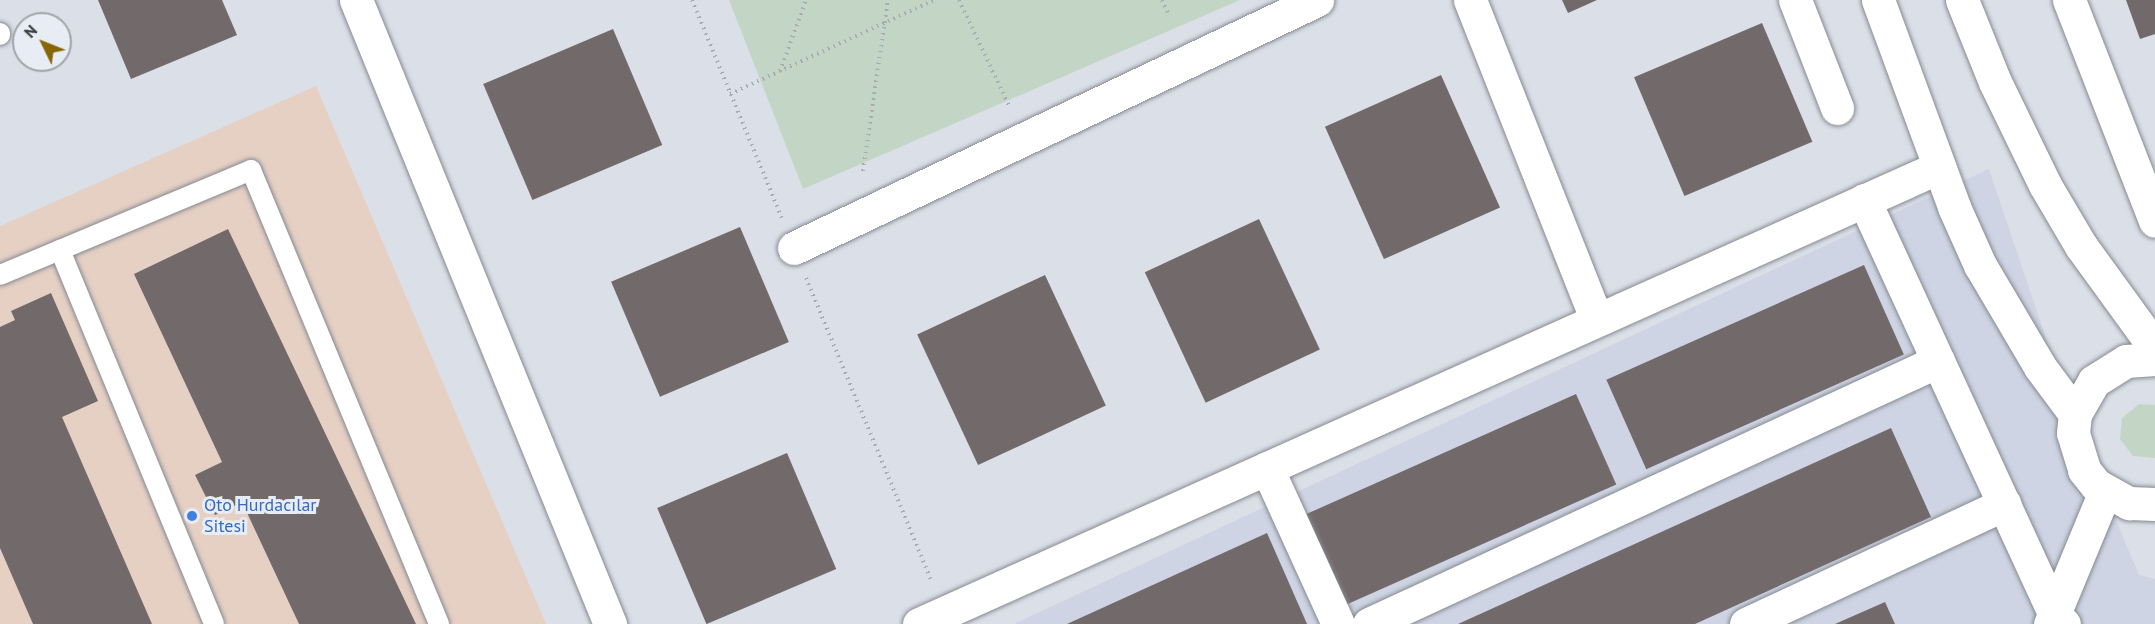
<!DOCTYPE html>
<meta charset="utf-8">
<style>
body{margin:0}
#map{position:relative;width:2155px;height:624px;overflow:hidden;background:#dbdfe7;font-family:"PT Sans",sans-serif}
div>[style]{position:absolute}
.built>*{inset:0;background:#ced4e3}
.industrial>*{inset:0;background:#e6d0c4}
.green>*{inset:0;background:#c3d6c6}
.building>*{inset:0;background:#72696b;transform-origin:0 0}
.path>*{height:4px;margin-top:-2px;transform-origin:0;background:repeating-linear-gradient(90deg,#a8abb1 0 1.5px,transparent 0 6px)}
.roads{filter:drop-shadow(0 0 2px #868a92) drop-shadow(0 0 2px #868a92)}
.service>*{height:20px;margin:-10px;padding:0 10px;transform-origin:10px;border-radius:10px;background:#fff}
.minor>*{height:33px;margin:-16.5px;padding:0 16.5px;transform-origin:16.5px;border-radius:16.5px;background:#fff}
.tertiary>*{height:33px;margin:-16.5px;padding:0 16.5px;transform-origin:16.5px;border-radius:16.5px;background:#fff}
.dots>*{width:16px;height:16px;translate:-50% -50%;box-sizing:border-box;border:3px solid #e8ecf4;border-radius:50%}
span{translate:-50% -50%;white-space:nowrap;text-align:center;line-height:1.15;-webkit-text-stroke:6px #e8ecf4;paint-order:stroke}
.shop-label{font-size:18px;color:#366cbe}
.left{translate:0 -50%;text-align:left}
.north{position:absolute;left:12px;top:12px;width:60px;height:60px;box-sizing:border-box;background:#e8ecf4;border:2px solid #a1a4aa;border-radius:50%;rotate:313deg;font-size:16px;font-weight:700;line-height:24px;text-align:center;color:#37383b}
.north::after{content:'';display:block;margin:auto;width:21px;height:27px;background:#886602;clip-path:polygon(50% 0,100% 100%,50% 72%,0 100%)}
</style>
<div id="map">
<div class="built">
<div style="clip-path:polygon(1989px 169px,2072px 416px,2139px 575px,2155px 579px,2155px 624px,1014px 624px)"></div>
</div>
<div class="industrial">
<div style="clip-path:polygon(316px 86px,546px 624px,0 624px,0 226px)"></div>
</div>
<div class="green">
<div style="clip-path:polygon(729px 0,1240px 0,803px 189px)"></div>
<div style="clip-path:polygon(2139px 404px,2155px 405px,2155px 458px,2133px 456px,2120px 439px,2122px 418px)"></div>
</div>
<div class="building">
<div style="clip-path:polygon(98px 0,222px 0,237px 35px,131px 79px)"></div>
<div style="clip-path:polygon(1562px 0,1597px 0,1568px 13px)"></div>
<div style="clip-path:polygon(2126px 0,2155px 0,2155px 34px,2140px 39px)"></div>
<div style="left:1762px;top:23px;width:129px;height:139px;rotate:67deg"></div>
<div style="left:613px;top:29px;width:126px;height:141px;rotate:67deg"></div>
<div style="left:1441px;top:75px;width:145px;height:127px;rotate:66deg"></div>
<div style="left:1259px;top:219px;width:144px;height:126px;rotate:65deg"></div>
<div style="left:740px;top:227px;width:125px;height:140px;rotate:67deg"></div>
<div style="clip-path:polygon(228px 229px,416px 624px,299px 624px,242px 502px,215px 515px,195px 475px,222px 462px,134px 274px)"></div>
<div style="left:1864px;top:265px;width:98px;height:282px;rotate:66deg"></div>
<div style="left:1045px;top:275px;width:144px;height:141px;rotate:65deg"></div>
<div style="clip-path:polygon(51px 293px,98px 401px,62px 417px,152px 624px,33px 624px,0 548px,0 327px,15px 320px,11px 311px)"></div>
<div style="left:1576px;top:394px;width:99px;height:302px;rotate:66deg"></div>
<div style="clip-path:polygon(1891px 428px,1931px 517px,1695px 624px,1458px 624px)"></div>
<div style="left:787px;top:453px;width:126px;height:141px;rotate:67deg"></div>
<div style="clip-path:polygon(1267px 533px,1307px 624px,1067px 624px)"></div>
<div style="clip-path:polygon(1885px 602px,1895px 624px,1835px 624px)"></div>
</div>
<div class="path">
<div style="left:692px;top:0;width:236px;rotate:67.6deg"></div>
<div style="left:959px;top:0;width:119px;rotate:64.7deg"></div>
<div style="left:1162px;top:0;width:17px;rotate:65deg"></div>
<div style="left:780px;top:71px;width:76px;rotate:-69.9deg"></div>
<div style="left:730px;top:94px;width:225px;rotate:-24.7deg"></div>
<div style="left:863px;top:171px;width:173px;rotate:-81.7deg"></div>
<div style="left:806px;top:278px;width:329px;rotate:67.5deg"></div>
</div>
<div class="roads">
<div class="service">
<div style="left:0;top:33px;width:2px;rotate:90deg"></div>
<div style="left:60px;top:250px;width:404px;rotate:67.6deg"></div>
<div style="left:0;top:275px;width:272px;rotate:-22.7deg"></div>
<div style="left:251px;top:170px;width:491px;rotate:67.5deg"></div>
</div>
<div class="minor">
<div style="left:356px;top:0;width:674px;rotate:67.85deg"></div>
<div style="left:1470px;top:0;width:344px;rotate:68.4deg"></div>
<div style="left:1795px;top:0;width:116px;rotate:68.7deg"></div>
<div style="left:2069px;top:0;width:237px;rotate:68.7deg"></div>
<div style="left:1864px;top:200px;width:456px;rotate:65.3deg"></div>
<div style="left:2054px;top:614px;width:14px;rotate:45deg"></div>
<div style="left:794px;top:248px;width:579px;rotate:-25.37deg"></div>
<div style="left:1267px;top:468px;width:171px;rotate:65.5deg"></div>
<div style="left:919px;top:624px;width:1118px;rotate:-24.13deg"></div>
<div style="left:1369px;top:624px;width:627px;rotate:-24.81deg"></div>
<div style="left:1746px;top:624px;width:285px;rotate:-24.9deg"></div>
<div style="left:2050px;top:624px;width:144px;rotate:-67.5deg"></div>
</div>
<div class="tertiary">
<div style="left:1878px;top:0;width:221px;rotate:69.8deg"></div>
<div style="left:1954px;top:207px;width:64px;rotate:65.9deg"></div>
<div style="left:1980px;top:265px;width:118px;rotate:59.5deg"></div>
<div style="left:2040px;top:367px;width:59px;rotate:53.3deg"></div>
<div style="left:1962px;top:0;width:88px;rotate:68.1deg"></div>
<div style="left:1995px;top:82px;width:114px;rotate:64.1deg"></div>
<div style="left:2045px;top:185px;width:71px;rotate:59.5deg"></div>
<div style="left:2081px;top:246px;width:126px;rotate:54deg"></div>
<div style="left:2155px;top:359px;width:29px;rotate:176deg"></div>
<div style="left:2126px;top:361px;width:38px;rotate:148deg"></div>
<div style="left:2094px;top:381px;width:38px;rotate:120deg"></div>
<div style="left:2075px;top:414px;width:19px;rotate:96deg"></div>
<div style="left:2073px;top:433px;width:39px;rotate:73deg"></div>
<div style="left:2084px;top:470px;width:19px;rotate:51deg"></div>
<div style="left:2096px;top:485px;width:38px;rotate:29deg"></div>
<div style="left:2129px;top:503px;width:26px;rotate:2deg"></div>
</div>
</div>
<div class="dots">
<div style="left:192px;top:516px;background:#3f7fe0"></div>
</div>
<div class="shop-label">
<span class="left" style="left:204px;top:516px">Oto Hurdacılar<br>Sitesi</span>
</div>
<div class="north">N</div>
</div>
